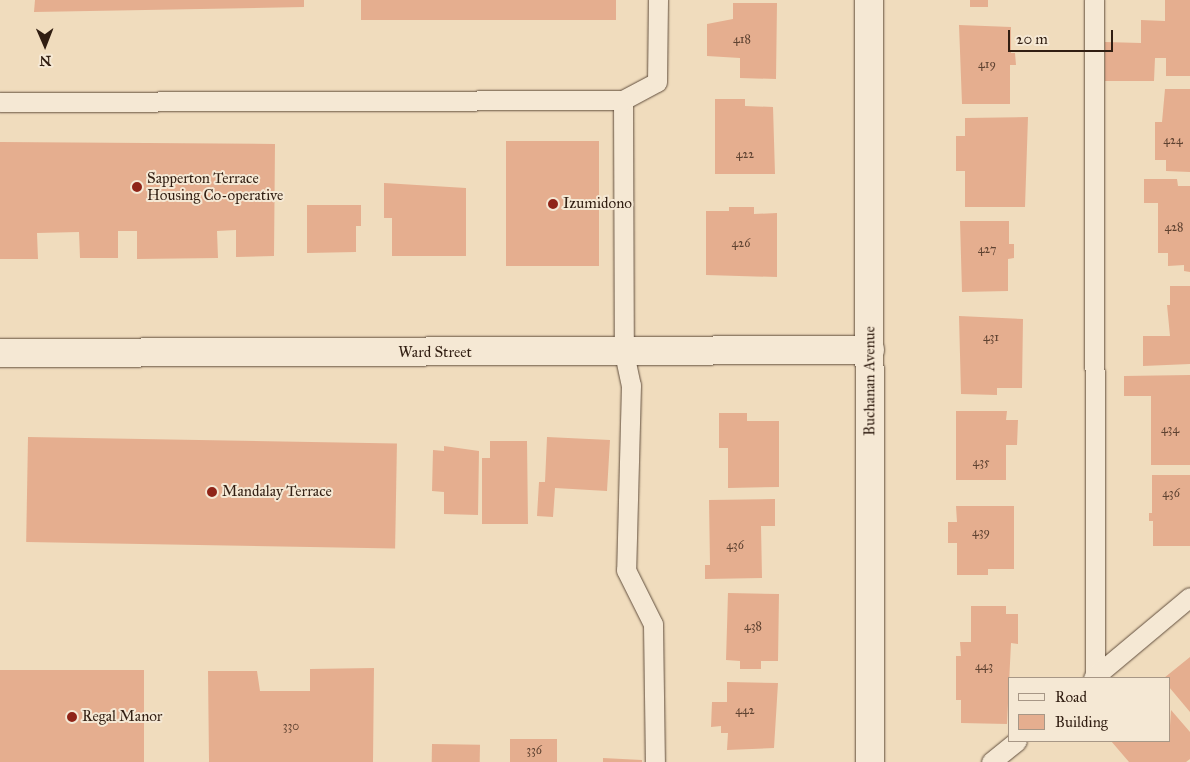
<!DOCTYPE html>
<style>
body{margin:0}
#map{position:relative;width:1190px;height:762px;overflow:hidden;background:#f0dcbd;font-family:"IM FELL Great Primer",serif}
div>[style]{position:absolute}
.building>*{inset:0;background:#e5ae8f;transform-origin:0 0}
.roads{filter:drop-shadow(0 0 1px #614e3d) drop-shadow(0 0 1px #614e3d)}
.lane>*{height:19px;margin:-9.5px;padding:0 9.5px;transform-origin:9.5px;border-radius:9.5px;background:#f5e8d4}
.street>*{height:28px;margin:-14px;padding:0 14px;transform-origin:14px;border-radius:14px;background:#f5e8d4}
.dots>*{width:14px;height:14px;translate:-50% -50%;box-sizing:border-box;border:2px solid #f5e8d4;border-radius:50%}
span{translate:-50% -50%;white-space:nowrap;text-align:center;line-height:1.15;-webkit-text-stroke:4px #f5e8d4;paint-order:stroke}
.number-label{font-size:12px;color:#5e4231}
.number-label span{-webkit-text-stroke-width:0}
.poi-label{font-size:15px;color:#311e12}
.left{translate:0 -50%;text-align:left}
.street-label{font-size:15px;color:#311e12}
.legend{position:absolute;left:1008px;top:677px;width:162px;height:65px;box-sizing:border-box;background:#f5e8d4;border:1px solid #a79786;margin:0;padding:6px 9px;list-style:none;font-size:15px;color:#311e12}
.legend li{display:flex;align-items:center;gap:10px;height:25px}
.legend b{width:25px;border:1px solid #a79786}
.north{position:absolute;left:20px;top:20px;width:50px;height:50px;-webkit-text-stroke:4px #f5e8d4;paint-order:stroke;rotate:179deg;font-size:14px;font-weight:700;line-height:20px;text-align:center;color:#311e12}
.north::after{content:'';display:block;margin:auto;width:18px;height:22px;background:#311e12;clip-path:polygon(50% 0,100% 100%,50% 72%,0 100%)}
.scale{position:absolute;left:1008px;top:30px;width:105px;height:22px;box-sizing:border-box;border:2px solid #311e12;border-top:0;padding-left:6px;font-size:15px;line-height:18px;white-space:nowrap;color:#311e12;-webkit-text-stroke:4px #f5e8d4;paint-order:stroke}
</style>
<div id="map">
<div class="building">
<div style="clip-path:polygon(35px 0,304px 0,304px 7px,34px 12px)"></div>
<div style="left:361px;top:0;width:255px;height:20px"></div>
<div style="left:970px;top:0;width:18px;height:7px"></div>
<div style="clip-path:polygon(1165px 0,1190px 0,1190px 76px,1166px 76px,1166px 58px,1155px 58px,1154px 81px,1105px 81px,1105px 42px,1141px 43px,1141px 20px,1165px 21px)"></div>
<div style="clip-path:polygon(733px 3px,777px 3px,776px 79px,740px 78px,740px 58px,707px 56px,707px 24px,733px 19px)"></div>
<div style="clip-path:polygon(959px 25px,1011px 27px,1011px 53px,1015px 53px,1016px 65px,1010px 65px,1010px 104px,962px 104px)"></div>
<div style="clip-path:polygon(1165px 89px,1190px 89px,1190px 172px,1166px 171px,1166px 160px,1155px 160px,1155px 122px,1162px 122px)"></div>
<div style="clip-path:polygon(715px 99px,745px 99px,745px 106px,773px 107px,775px 174px,715px 174px)"></div>
<div style="clip-path:polygon(1028px 117px,1025px 207px,965px 207px,965px 171px,956px 171px,956px 136px,965px 136px,965px 118px)"></div>
<div style="left:599px;top:141px;width:125px;height:93px;rotate:90deg"></div>
<div style="clip-path:polygon(0 142px,275px 144px,274px 256px,236px 257px,236px 230px,217px 231px,218px 258px,137px 259px,137px 231px,118px 231px,118px 258px,80px 258px,79px 232px,37px 233px,38px 259px,0 259px)"></div>
<div style="clip-path:polygon(1144px 179px,1177px 179px,1178px 186px,1190px 186px,1190px 272px,1184px 271px,1184px 265px,1168px 266px,1168px 253px,1158px 253px,1158px 203px,1144px 203px)"></div>
<div style="clip-path:polygon(384px 183px,466px 188px,466px 256px,392px 256px,392px 218px,384px 218px)"></div>
<div style="clip-path:polygon(307px 205px,361px 205px,361px 226px,356px 226px,356px 252px,307px 253px)"></div>
<div style="clip-path:polygon(729px 207px,754px 207px,754px 214px,777px 213px,777px 277px,706px 275px,706px 211px,729px 211px)"></div>
<div style="clip-path:polygon(960px 221px,1009px 221px,1009px 244px,1014px 244px,1014px 258px,1008px 259px,1008px 291px,962px 292px)"></div>
<div style="clip-path:polygon(1170px 286px,1190px 286px,1190px 364px,1143px 366px,1143px 336px,1170px 336px,1167px 305px,1170px 305px)"></div>
<div style="clip-path:polygon(959px 316px,1023px 319px,1022px 388px,997px 388px,997px 395px,961px 394px)"></div>
<div style="clip-path:polygon(1190px 375px,1190px 465px,1151px 465px,1151px 396px,1124px 396px,1124px 376px)"></div>
<div style="clip-path:polygon(956px 411px,1007px 411px,1006px 420px,1018px 420px,1017px 445px,1006px 445px,1006px 480px,956px 480px)"></div>
<div style="clip-path:polygon(719px 413px,747px 413px,747px 421px,779px 421px,779px 487px,728px 488px,728px 448px,719px 448px)"></div>
<div style="left:28px;top:437px;width:369px;height:105px;rotate:1deg"></div>
<div style="clip-path:polygon(547px 437px,610px 440px,607px 491px,555px 488px,553px 517px,537px 516px,539px 482px,545px 482px)"></div>
<div style="clip-path:polygon(490px 441px,527px 441px,528px 524px,482px 524px,482px 458px,490px 458px)"></div>
<div style="clip-path:polygon(444px 446px,479px 451px,478px 515px,444px 514px,444px 492px,432px 491px,433px 450px,444px 451px)"></div>
<div style="clip-path:polygon(1152px 475px,1190px 475px,1190px 546px,1153px 546px,1153px 521px,1149px 521px,1149px 513px,1152px 513px)"></div>
<div style="clip-path:polygon(775px 499px,775px 526px,761px 526px,762px 578px,705px 579px,705px 565px,710px 565px,709px 500px)"></div>
<div style="clip-path:polygon(956px 506px,1014px 506px,1014px 569px,988px 569px,988px 575px,957px 575px,957px 543px,948px 543px,948px 522px,957px 522px)"></div>
<div style="clip-path:polygon(728px 593px,779px 594px,778px 661px,761px 661px,761px 669px,740px 669px,740px 661px,726px 660px)"></div>
<div style="clip-path:polygon(971px 606px,1006px 606px,1006px 614px,1018px 614px,1018px 644px,1011px 643px,1007px 724px,961px 723px,961px 700px,956px 700px,956px 656px,961px 656px,960px 642px,971px 642px)"></div>
<div style="clip-path:polygon(1190px 657px,1190px 712px,1169px 687px,1169px 678px,1164px 678px)"></div>
<div style="clip-path:polygon(374px 668px,373px 762px,209px 762px,208px 671px,257px 671px,260px 691px,310px 691px,310px 669px)"></div>
<div style="left:144px;top:670px;width:92px;height:144px;rotate:90deg"></div>
<div style="clip-path:polygon(727px 682px,778px 683px,774px 748px,727px 750px,728px 733px,721px 733px,721px 726px,711px 727px,712px 702px,727px 702px)"></div>
<div style="clip-path:polygon(1171px 710px,1190px 732px,1190px 759px,1186px 762px,1129px 762px,1111px 741px,1169px 741px)"></div>
<div style="left:510px;top:739px;width:47px;height:23px"></div>
<div style="left:432px;top:744px;width:48px;height:18px;rotate:1deg"></div>
<div style="clip-path:polygon(603px 758px,642px 760px,642px 762px,603px 762px)"></div>
</div>
<div class="roads">
<div class="lane">
<div style="left:1094px;top:0;width:677px;rotate:89.92deg"></div>
<div style="left:623px;top:100px;width:253px;rotate:89.8deg"></div>
<div style="left:624px;top:353px;width:33px;rotate:78deg"></div>
<div style="left:631px;top:385px;width:185px;rotate:91.5deg"></div>
<div style="left:626px;top:570px;width:60px;rotate:63.4deg"></div>
<div style="left:653px;top:624px;width:138px;rotate:89.2deg"></div>
<div style="left:0;top:102px;width:623px;rotate:-0.18deg"></div>
<div style="left:623px;top:100px;width:38px;rotate:-28deg"></div>
<div style="left:657px;top:82px;width:82px;rotate:-89.3deg"></div>
<div style="left:1093px;top:678px;width:126px;rotate:-39.9deg"></div>
<div style="left:991px;top:762px;width:33px;rotate:-39deg"></div>
</div>
<div class="street">
<div style="left:869px;top:0;width:762px;rotate:89.92deg"></div>
<div style="left:0;top:353px;width:870px;rotate:-0.2deg"></div>
</div>
</div>
<div class="dots">
<div style="left:137px;top:187px;background:#8f2418"></div>
<div style="left:553px;top:204px;background:#8f2418"></div>
<div style="left:212px;top:492px;background:#8f2418"></div>
<div style="left:72px;top:717px;background:#8f2418"></div>
</div>
<div class="number-label">
<span style="left:742px;top:40px">418</span>
<span style="left:987px;top:65px">419</span>
<span style="left:1173px;top:141px">424</span>
<span style="left:745px;top:155px">422</span>
<span style="left:1174px;top:228px">428</span>
<span style="left:741px;top:244px">426</span>
<span style="left:987px;top:250px">427</span>
<span style="left:991px;top:338px">431</span>
<span style="left:1170px;top:430px">434</span>
<span style="left:981px;top:463px">435</span>
<span style="left:1171px;top:494px">436</span>
<span style="left:981px;top:533px">439</span>
<span style="left:735px;top:546px">436</span>
<span style="left:753px;top:627px">438</span>
<span style="left:984px;top:667px">443</span>
<span style="left:745px;top:711px">442</span>
<span style="left:291px;top:727px">330</span>
<span style="left:534px;top:751px">336</span>
</div>
<div class="poi-label">
<span class="left" style="left:147px;top:187px">Sapperton Terrace<br>Housing Co-operative</span>
<span class="left" style="left:563px;top:204px">Izumidono</span>
<span class="left" style="left:222px;top:492px">Mandalay Terrace</span>
<span class="left" style="left:82px;top:717px">Regal Manor</span>
</div>
<div class="street-label">
<span style="left:435px;top:353px">Ward Street</span>
<span style="left:870px;top:381px;rotate:-90deg">Buchanan Avenue</span>
</div>
<ul class="legend">
<li><b style="height:6px;background:#f5e8d4"></b>Road</li>
<li><b style="height:14px;background:#e5ae8f"></b>Building</li>
</ul>
<div class="north">N</div>
<div class="scale">20 m</div>
</div>
